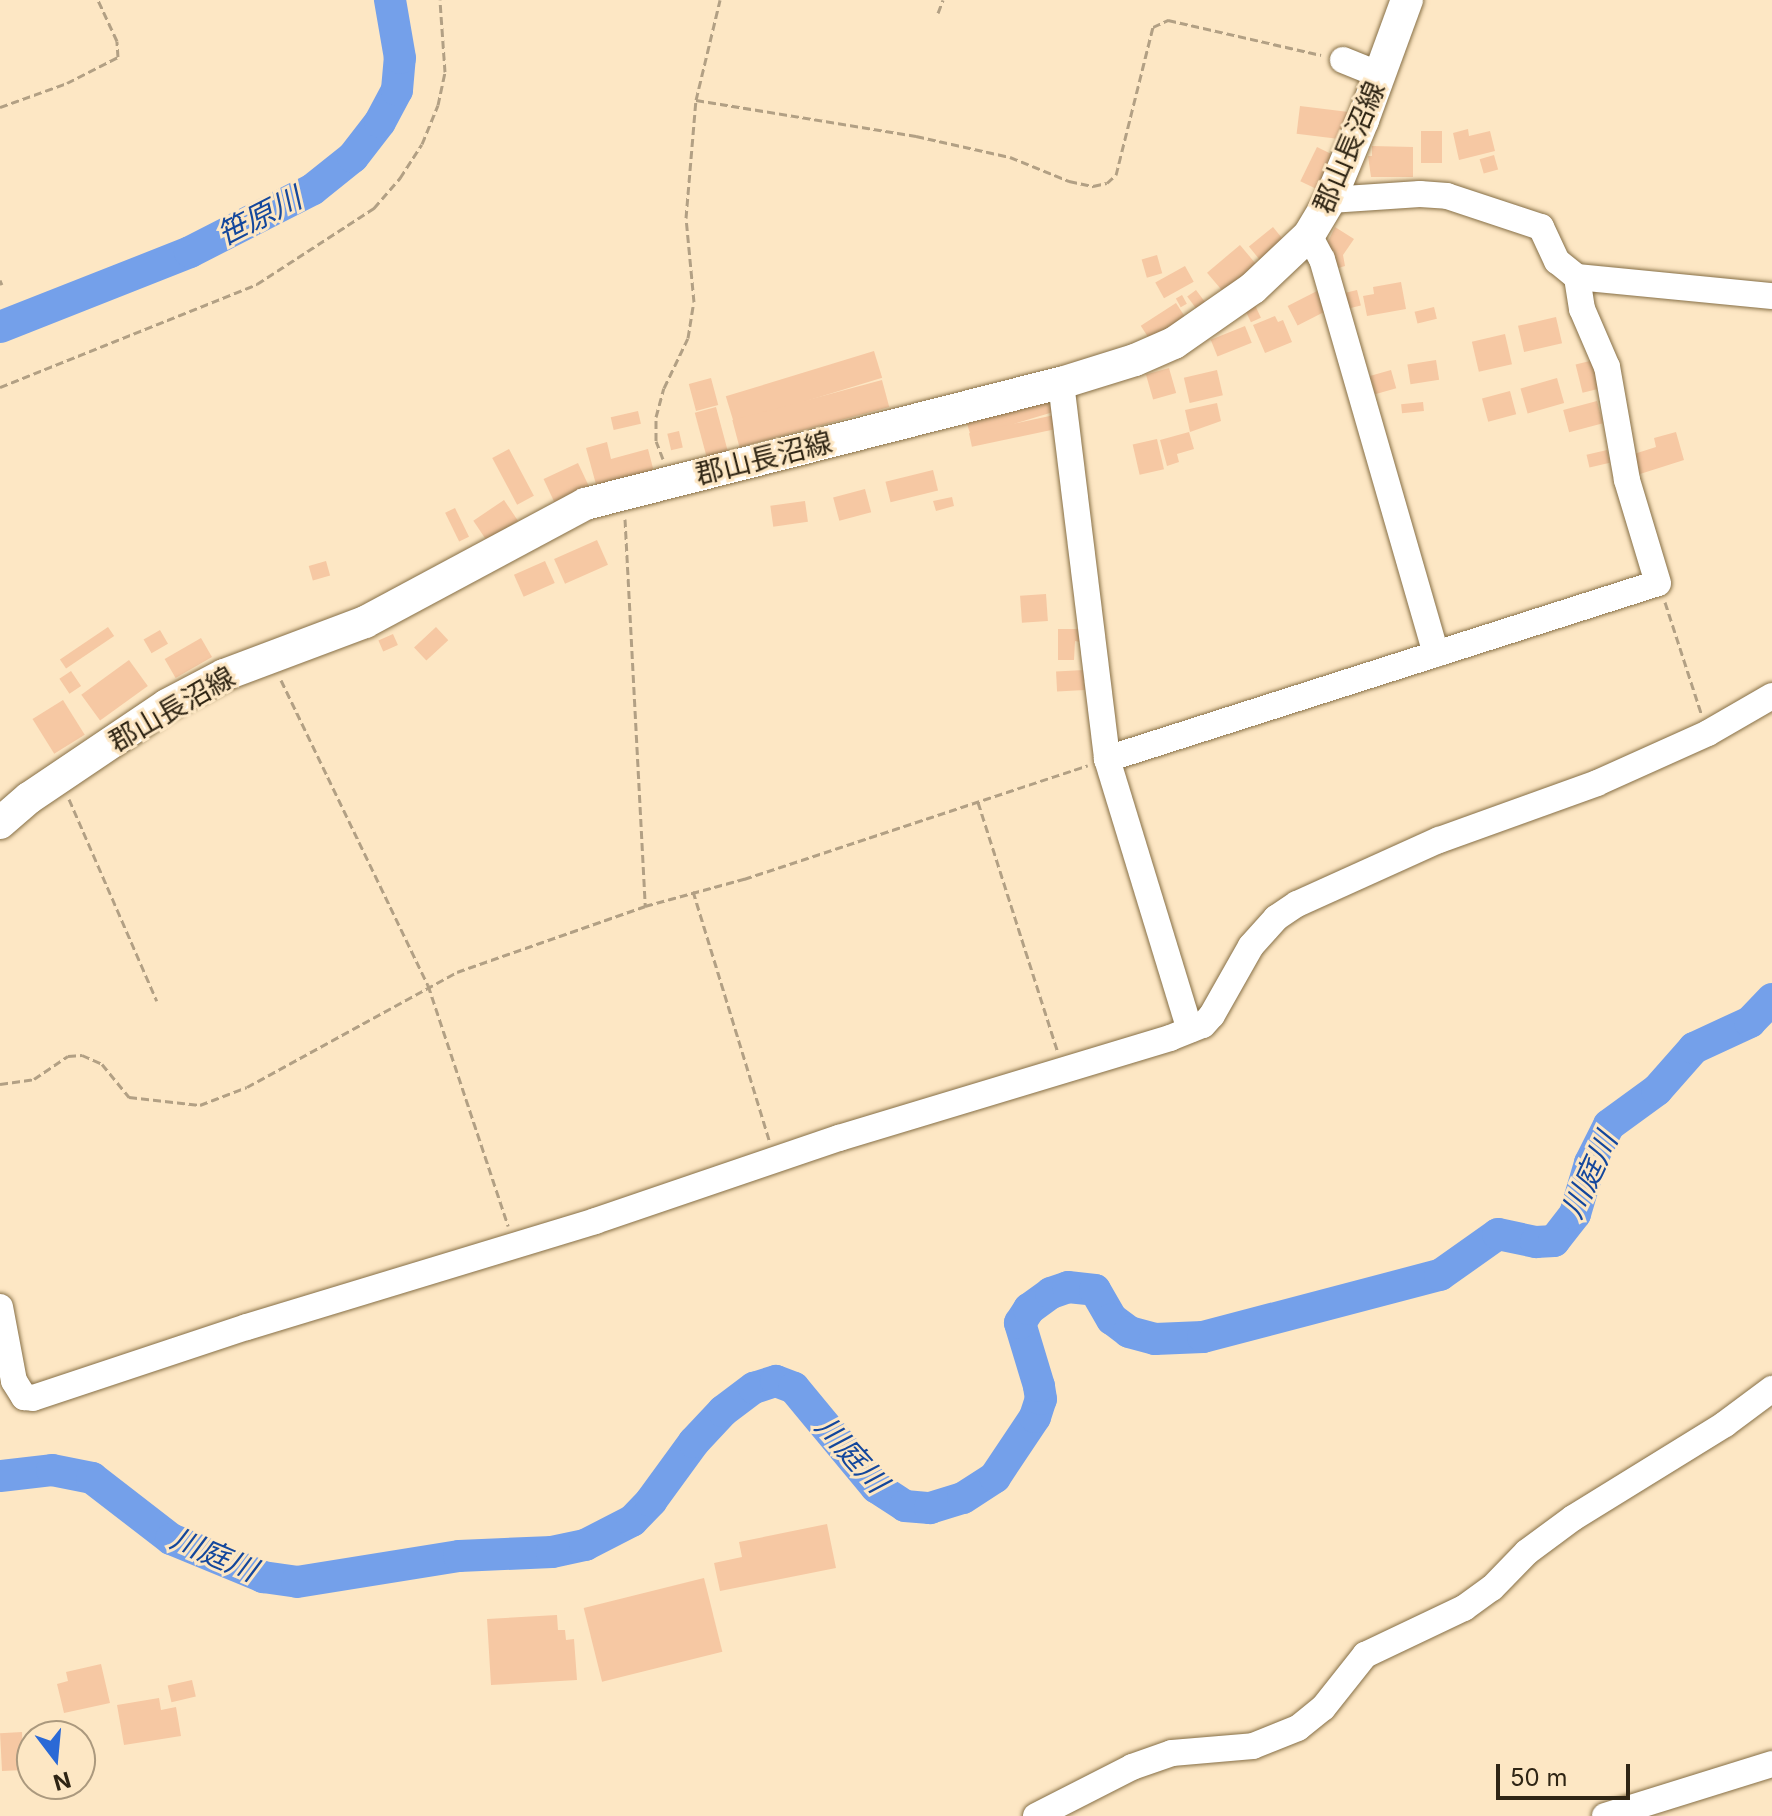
<!DOCTYPE html>
<meta charset="utf-8">
<style>
body{margin:0}
#map{position:relative;width:1772px;height:1816px;overflow:hidden;background:#fde7c4;font-family:Inter,"Noto Sans JP",sans-serif}
div>[style]{position:absolute}
.river>*{height:32px;margin:-16px;padding:0 16px;transform-origin:16px;border-radius:16px;background:#74a0ea}
.building>*{inset:0;background:#f6c8a3;transform-origin:0 0}
.path>*{height:3px;margin-top:-1.5px;transform-origin:0;background:repeating-linear-gradient(90deg,#b2a084 0 8px,transparent 0 12px)}
.roads{filter:drop-shadow(0 0 2px #866f46) drop-shadow(0 0 2px #866f46)}
.minor>*{height:26px;margin:-13px;padding:0 13px;transform-origin:13px;border-radius:13px;background:#fff}
.major>*{height:32px;margin:-16px;padding:0 16px;transform-origin:16px;border-radius:16px;background:#fff}
span{translate:-50% -50%;white-space:nowrap;text-align:center;line-height:1.15;-webkit-text-stroke:6px #fde7c4;paint-order:stroke}
.street-label{font-size:28px;color:#2f2514}
.water-label{font-size:30px;color:#14479c;font-style:italic}
.north{position:absolute;left:16px;top:1720px;width:80px;height:80px;box-sizing:border-box;background:#fde7c4;border:2px solid #ab997e;border-radius:50%;rotate:164deg;font-size:22px;font-weight:700;line-height:32px;text-align:center;color:#2f2514}
.north::after{content:'';display:block;margin:auto;width:28px;height:36px;background:#2a69d6;clip-path:polygon(50% 0,100% 100%,50% 72%,0 100%)}
.scale{position:absolute;left:1496px;top:1764px;width:134px;height:36px;box-sizing:border-box;border:4px solid #2f2514;border-top:0;padding-left:10px;font-size:24px;line-height:28px;white-space:nowrap;color:#2f2514;-webkit-text-stroke:6px #fde7c4;paint-order:stroke}
</style>
<div id="map">
<div class="river">
<div style="left:0;top:327px;width:204px;rotate:-21.5deg"></div>
<div style="left:190px;top:252px;width:138px;rotate:-27.1deg"></div>
<div style="left:313px;top:189px;width:51px;rotate:-38.7deg"></div>
<div style="left:353px;top:157px;width:44px;rotate:-52.4deg"></div>
<div style="left:380px;top:122px;width:36px;rotate:-62deg"></div>
<div style="left:397px;top:90px;width:32px;rotate:-85deg"></div>
<div style="left:400px;top:58px;width:59px;rotate:-99.8deg"></div>
<div style="left:0;top:1476px;width:52px;rotate:-6.6deg"></div>
<div style="left:52px;top:1470px;width:41px;rotate:11.3deg"></div>
<div style="left:92px;top:1478px;width:100px;rotate:37.7deg"></div>
<div style="left:171px;top:1539px;width:100px;rotate:22.4deg"></div>
<div style="left:263px;top:1577px;width:34px;rotate:8deg"></div>
<div style="left:297px;top:1582px;width:164px;rotate:-9.1deg"></div>
<div style="left:459px;top:1556px;width:93px;rotate:-2.5deg"></div>
<div style="left:552px;top:1552px;width:34px;rotate:-12deg"></div>
<div style="left:585px;top:1545px;width:53px;rotate:-27.1deg"></div>
<div style="left:632px;top:1521px;width:28px;rotate:-46deg"></div>
<div style="left:651px;top:1501px;width:73px;rotate:-53.9deg"></div>
<div style="left:694px;top:1442px;width:42px;rotate:-46.9deg"></div>
<div style="left:723px;top:1411px;width:39px;rotate:-37deg"></div>
<div style="left:754px;top:1388px;width:23px;rotate:-18deg"></div>
<div style="left:776px;top:1381px;width:19px;rotate:21deg"></div>
<div style="left:794px;top:1388px;width:129px;rotate:50.4deg"></div>
<div style="left:876px;top:1487px;width:35px;rotate:33deg"></div>
<div style="left:905px;top:1506px;width:25px;rotate:5deg"></div>
<div style="left:930px;top:1508px;width:34px;rotate:-17deg"></div>
<div style="left:963px;top:1498px;width:38px;rotate:-33deg"></div>
<div style="left:995px;top:1477px;width:72px;rotate:-56.3deg"></div>
<div style="left:1035px;top:1417px;width:19px;rotate:-72deg"></div>
<div style="left:1041px;top:1399px;width:13px;rotate:-99deg"></div>
<div style="left:1039px;top:1386px;width:66px;rotate:-106.8deg"></div>
<div style="left:1020px;top:1323px;width:17px;rotate:-57deg"></div>
<div style="left:1029px;top:1309px;width:27px;rotate:-36deg"></div>
<div style="left:1051px;top:1293px;width:18px;rotate:-19deg"></div>
<div style="left:1068px;top:1287px;width:27px;rotate:6deg"></div>
<div style="left:1095px;top:1290px;width:34px;rotate:60deg"></div>
<div style="left:1112px;top:1319px;width:21px;rotate:37deg"></div>
<div style="left:1129px;top:1332px;width:27px;rotate:15deg"></div>
<div style="left:1155px;top:1339px;width:48px;rotate:-2.4deg"></div>
<div style="left:1203px;top:1337px;width:245px;rotate:-14.7deg"></div>
<div style="left:1440px;top:1275px;width:71px;rotate:-35.3deg"></div>
<div style="left:1498px;top:1234px;width:39px;rotate:12deg"></div>
<div style="left:1536px;top:1242px;width:18px;rotate:-3deg"></div>
<div style="left:1554px;top:1241px;width:34px;rotate:-52deg"></div>
<div style="left:1575px;top:1214px;width:53px;rotate:-73.6deg"></div>
<div style="left:1590px;top:1163px;width:42px;rotate:-63.4deg"></div>
<div style="left:1609px;top:1125px;width:59px;rotate:-36.1deg"></div>
<div style="left:1657px;top:1090px;width:56px;rotate:-48.6deg"></div>
<div style="left:1694px;top:1048px;width:62px;rotate:-24.9deg"></div>
<div style="left:1750px;top:1022px;width:32px;rotate:-46deg"></div>
</div>
<div class="building">
<div style="left:1300px;top:106px;width:49px;height:28px;rotate:7deg"></div>
<div style="clip-path:polygon(1468px 129px,1469px 136px,1490px 131px,1495px 151px,1459px 160px,1453px 133px)"></div>
<div style="left:1421px;top:131px;width:21px;height:32px"></div>
<div style="clip-path:polygon(1372px 146px,1413px 147px,1413px 177px,1371px 177px,1368px 156px,1372px 156px)"></div>
<div style="left:1317px;top:147px;width:25px;height:38px;rotate:26deg"></div>
<div style="left:1494px;top:155px;width:15px;height:15px;rotate:74deg"></div>
<div style="left:1273px;top:227px;width:19px;height:31px;rotate:51deg"></div>
<div style="clip-path:polygon(1335px 227px,1354px 239px,1343px 255px,1345px 266px,1332px 270px,1325px 248px)"></div>
<div style="left:1240px;top:245px;width:30px;height:43px;rotate:50deg"></div>
<div style="left:1157px;top:255px;width:19px;height:16px;rotate:74deg"></div>
<div style="left:1185px;top:266px;width:18px;height:34px;rotate:61deg"></div>
<div style="clip-path:polygon(1401px 282px,1406px 309px,1367px 316px,1363px 296px,1374px 294px,1373px 287px)"></div>
<div style="left:1196px;top:290px;width:21px;height:11px;rotate:53deg"></div>
<div style="left:1357px;top:290px;width:16px;height:19px;rotate:76deg"></div>
<div style="left:1317px;top:291px;width:22px;height:33px;rotate:63deg"></div>
<div style="left:1182px;top:295px;width:10px;height:7px;rotate:61deg"></div>
<div style="left:1176px;top:303px;width:20px;height:42px;rotate:57deg"></div>
<div style="left:1255px;top:305px;width:14px;height:11px;rotate:65deg"></div>
<div style="left:1434px;top:307px;width:12px;height:20px;rotate:76deg"></div>
<div style="clip-path:polygon(1275px 316px,1278px 322px,1283px 320px,1292px 342px,1265px 353px,1253px 325px)"></div>
<div style="left:1556px;top:317px;width:27px;height:39px;rotate:77deg"></div>
<div style="left:1245px;top:326px;width:18px;height:37px;rotate:68deg"></div>
<div style="left:1505px;top:334px;width:31px;height:34px;rotate:77deg"></div>
<div style="left:874px;top:351px;width:28px;height:155px;rotate:73deg"></div>
<div style="left:1436px;top:360px;width:20px;height:29px;rotate:81deg"></div>
<div style="left:1594px;top:360px;width:29px;height:19px;rotate:76deg"></div>
<div style="left:1169px;top:368px;width:26px;height:24px;rotate:74deg"></div>
<div style="left:1217px;top:370px;width:26px;height:34px;rotate:77deg"></div>
<div style="left:1391px;top:370px;width:19px;height:22px;rotate:74deg"></div>
<div style="left:711px;top:378px;width:28px;height:23px;rotate:75deg"></div>
<div style="left:1557px;top:378px;width:26px;height:38px;rotate:74deg"></div>
<div style="left:882px;top:380px;width:28px;height:155px;rotate:75deg"></div>
<div style="left:1510px;top:391px;width:24px;height:29px;rotate:75deg"></div>
<div style="left:1054px;top:397px;width:14px;height:91px;rotate:73deg"></div>
<div style="left:1597px;top:401px;width:23px;height:35px;rotate:75deg"></div>
<div style="left:1423px;top:402px;width:9px;height:22px;rotate:84deg"></div>
<div style="clip-path:polygon(1217px 403px,1221px 421px,1190px 432px,1185px 410px)"></div>
<div style="left:716px;top:407px;width:47px;height:22px;rotate:75deg"></div>
<div style="left:638px;top:411px;width:13px;height:28px;rotate:77deg"></div>
<div style="left:1059px;top:414px;width:14px;height:92px;rotate:78deg"></div>
<div style="left:679px;top:431px;width:17px;height:12px;rotate:77deg"></div>
<div style="clip-path:polygon(1189px 432px,1194px 449px,1177px 454px,1179px 462px,1167px 466px,1160px 440px)"></div>
<div style="clip-path:polygon(1676px 432px,1684px 460px,1640px 474px,1634px 454px,1656px 447px,1654px 438px)"></div>
<div style="left:1157px;top:439px;width:31px;height:25px;rotate:77deg"></div>
<div style="clip-path:polygon(607px 442px,611px 459px,648px 449px,654px 472px,597px 488px,586px 448px)"></div>
<div style="left:509px;top:449px;width:53px;height:19px;rotate:62deg"></div>
<div style="left:1607px;top:450px;width:13px;height:21px;rotate:77deg"></div>
<div style="left:578px;top:463px;width:26px;height:38px;rotate:65deg"></div>
<div style="left:933px;top:470px;width:21px;height:49px;rotate:76deg"></div>
<div style="left:865px;top:489px;width:24px;height:33px;rotate:75deg"></div>
<div style="clip-path:polygon(952px 497px,954px 506px,936px 511px,933px 501px)"></div>
<div style="left:504px;top:500px;width:25px;height:37px;rotate:56deg"></div>
<div style="left:805px;top:501px;width:21px;height:35px;rotate:82deg"></div>
<div style="left:455px;top:508px;width:32px;height:11px;rotate:64deg"></div>
<div style="left:597px;top:540px;width:27px;height:47px;rotate:66deg"></div>
<div style="left:326px;top:561px;width:15px;height:18px;rotate:74deg"></div>
<div style="left:545px;top:561px;width:24px;height:34px;rotate:66deg"></div>
<div style="left:1046px;top:594px;width:27px;height:26px;rotate:86deg"></div>
<div style="left:108px;top:627px;width:11px;height:58px;rotate:56deg"></div>
<div style="left:436px;top:627px;width:18px;height:30px;rotate:47deg"></div>
<div style="clip-path:polygon(1058px 629px,1080px 629px,1080px 642px,1075px 641px,1074px 660px,1058px 660px)"></div>
<div style="left:160px;top:630px;width:16px;height:19px;rotate:60deg"></div>
<div style="left:393px;top:634px;width:12px;height:16px;rotate:66deg"></div>
<div style="left:201px;top:638px;width:22px;height:42px;rotate:60deg"></div>
<div style="left:129px;top:660px;width:32px;height:59px;rotate:54deg"></div>
<div style="left:1084px;top:670px;width:20px;height:28px;rotate:87deg"></div>
<div style="left:71px;top:671px;width:18px;height:14px;rotate:56deg"></div>
<div style="left:63px;top:700px;width:41px;height:36px;rotate:58deg"></div>
<div style="clip-path:polygon(827px 1524px,836px 1568px,720px 1591px,714px 1563px,742px 1557px,739px 1542px)"></div>
<div style="left:704px;top:1578px;width:76px;height:124px;rotate:76deg"></div>
<div style="clip-path:polygon(557px 1615px,558px 1630px,565px 1630px,566px 1640px,574px 1639px,577px 1680px,491px 1685px,487px 1619px)"></div>
<div style="clip-path:polygon(101px 1664px,110px 1703px,64px 1713px,57px 1684px,68px 1681px,66px 1672px)"></div>
<div style="left:192px;top:1680px;width:17px;height:25px;rotate:77deg"></div>
<div style="clip-path:polygon(159px 1698px,161px 1710px,176px 1707px,181px 1736px,124px 1745px,117px 1705px)"></div>
<div style="left:22px;top:1732px;width:38px;height:22px;rotate:87deg"></div>
</div>
<div class="path">
<div style="left:938px;top:13px;width:14px;rotate:-69deg"></div>
<div style="left:696px;top:100px;width:223px;rotate:9.3deg"></div>
<div style="left:916px;top:136px;width:96px;rotate:12.6deg"></div>
<div style="left:1010px;top:157px;width:64px;rotate:22.1deg"></div>
<div style="left:1069px;top:181px;width:25px;rotate:12deg"></div>
<div style="left:1093px;top:186px;width:14px;rotate:-12deg"></div>
<div style="left:1107px;top:183px;width:12px;rotate:-42deg"></div>
<div style="left:1116px;top:175px;width:153px;rotate:-76deg"></div>
<div style="left:1153px;top:27px;width:17px;rotate:-25deg"></div>
<div style="left:1168px;top:20px;width:157px;rotate:12.9deg"></div>
<div style="left:0;top:107px;width:71px;rotate:-19.7deg"></div>
<div style="left:67px;top:83px;width:57px;rotate:-27deg"></div>
<div style="left:118px;top:57px;width:16px;rotate:-94deg"></div>
<div style="left:117px;top:41px;width:45px;rotate:-114.9deg"></div>
<div style="left:0;top:280px;width:5px;rotate:68deg"></div>
<div style="left:0;top:387px;width:277px;rotate:-21.8deg"></div>
<div style="left:257px;top:284px;width:140px;rotate:-33deg"></div>
<div style="left:374px;top:208px;width:40px;rotate:-49deg"></div>
<div style="left:400px;top:178px;width:40px;rotate:-57.1deg"></div>
<div style="left:422px;top:144px;width:42px;rotate:-67.7deg"></div>
<div style="left:438px;top:105px;width:34px;rotate:-78deg"></div>
<div style="left:445px;top:72px;width:72px;rotate:-94deg"></div>
<div style="left:663px;top:459px;width:19px;rotate:-111deg"></div>
<div style="left:656px;top:441px;width:24px;rotate:-90deg"></div>
<div style="left:656px;top:417px;width:30px;rotate:-75deg"></div>
<div style="left:664px;top:388px;width:55px;rotate:-64.4deg"></div>
<div style="left:688px;top:338px;width:36px;rotate:-81deg"></div>
<div style="left:694px;top:302px;width:84px;rotate:-95.4deg"></div>
<div style="left:686px;top:218px;width:118px;rotate:-85.2deg"></div>
<div style="left:696px;top:100px;width:103px;rotate:-76.5deg"></div>
<div style="left:625px;top:519px;width:388px;rotate:87deg"></div>
<div style="left:1665px;top:602px;width:117px;rotate:72deg"></div>
<div style="left:281px;top:680px;width:339px;rotate:64.3deg"></div>
<div style="left:428px;top:985px;width:254px;rotate:71.6deg"></div>
<div style="left:69px;top:799px;width:220px;rotate:66.5deg"></div>
<div style="left:978px;top:802px;width:260px;rotate:72.3deg"></div>
<div style="left:693px;top:891px;width:260px;rotate:73deg"></div>
<div style="left:0;top:1084px;width:34px;rotate:-8deg"></div>
<div style="left:34px;top:1079px;width:41px;rotate:-34.1deg"></div>
<div style="left:68px;top:1056px;width:14px;rotate:-4deg"></div>
<div style="left:82px;top:1055px;width:22px;rotate:24deg"></div>
<div style="left:102px;top:1064px;width:43px;rotate:50.7deg"></div>
<div style="left:129px;top:1097px;width:71px;rotate:6.4deg"></div>
<div style="left:200px;top:1105px;width:50px;rotate:-21deg"></div>
<div style="left:247px;top:1087px;width:239px;rotate:-28.7deg"></div>
<div style="left:457px;top:972px;width:199px;rotate:-19.3deg"></div>
<div style="left:645px;top:906px;width:103px;rotate:-15.3deg"></div>
<div style="left:744px;top:879px;width:362px;rotate:-18.3deg"></div>
</div>
<div class="roads">
<div class="minor">
<div style="left:1343px;top:60px;width:40px;rotate:22deg"></div>
<div style="left:1330px;top:200px;width:90px;rotate:-3.8deg"></div>
<div style="left:1420px;top:194px;width:27px;rotate:4deg"></div>
<div style="left:1447px;top:196px;width:99px;rotate:18.3deg"></div>
<div style="left:1541px;top:227px;width:38px;rotate:65deg"></div>
<div style="left:1557px;top:261px;width:26px;rotate:39deg"></div>
<div style="left:1577px;top:277px;width:196px;rotate:5.6deg"></div>
<div style="left:1309px;top:235px;width:27px;rotate:62deg"></div>
<div style="left:1322px;top:259px;width:411px;rotate:73.9deg"></div>
<div style="left:1061px;top:383px;width:379px;rotate:83deg"></div>
<div style="left:1107px;top:759px;width:283px;rotate:73deg"></div>
<div style="left:1107px;top:759px;width:578px;rotate:-17.71deg"></div>
<div style="left:1658px;top:583px;width:108px;rotate:-106.8deg"></div>
<div style="left:1627px;top:480px;width:115px;rotate:-100deg"></div>
<div style="left:1607px;top:367px;width:63px;rotate:-113.3deg"></div>
<div style="left:1582px;top:309px;width:32px;rotate:-99deg"></div>
<div style="left:0;top:1307px;width:75px;rotate:79.3deg"></div>
<div style="left:14px;top:1381px;width:19px;rotate:58deg"></div>
<div style="left:24px;top:1397px;width:9px;rotate:6deg"></div>
<div style="left:33px;top:1398px;width:225px;rotate:-18.4deg"></div>
<div style="left:247px;top:1327px;width:364px;rotate:-16.9deg"></div>
<div style="left:595px;top:1221px;width:258px;rotate:-18.8deg"></div>
<div style="left:839px;top:1138px;width:346px;rotate:-16.8deg"></div>
<div style="left:1170px;top:1038px;width:35px;rotate:-22deg"></div>
<div style="left:1203px;top:1025px;width:13px;rotate:-48deg"></div>
<div style="left:1212px;top:1015px;width:79px;rotate:-60.5deg"></div>
<div style="left:1251px;top:946px;width:38px;rotate:-48deg"></div>
<div style="left:1276px;top:918px;width:25px;rotate:-34deg"></div>
<div style="left:1297px;top:904px;width:156px;rotate:-24.3deg"></div>
<div style="left:1439px;top:840px;width:168px;rotate:-19.8deg"></div>
<div style="left:1597px;top:783px;width:122px;rotate:-24.2deg"></div>
<div style="left:1708px;top:733px;width:74px;rotate:-30deg"></div>
<div style="left:1036px;top:1816px;width:108px;rotate:-27deg"></div>
<div style="left:1132px;top:1767px;width:42px;rotate:-19.3deg"></div>
<div style="left:1172px;top:1753px;width:81px;rotate:-4.9deg"></div>
<div style="left:1253px;top:1746px;width:48px;rotate:-21.8deg"></div>
<div style="left:1298px;top:1728px;width:32px;rotate:-39deg"></div>
<div style="left:1323px;top:1708px;width:68px;rotate:-51.6deg"></div>
<div style="left:1365px;top:1655px;width:110px;rotate:-25.4deg"></div>
<div style="left:1464px;top:1608px;width:34px;rotate:-36deg"></div>
<div style="left:1492px;top:1588px;width:50px;rotate:-45.8deg"></div>
<div style="left:1527px;top:1552px;width:57px;rotate:-36.5deg"></div>
<div style="left:1573px;top:1518px;width:179px;rotate:-31.7deg"></div>
<div style="left:1725px;top:1424px;width:59px;rotate:-36.7deg"></div>
<div style="left:1605px;top:1816px;width:175px;rotate:-17.3deg"></div>
</div>
<div class="major">
<div style="left:0;top:823px;width:38px;rotate:-41deg"></div>
<div style="left:29px;top:798px;width:166px;rotate:-34deg"></div>
<div style="left:167px;top:705px;width:64px;rotate:-27.8deg"></div>
<div style="left:224px;top:675px;width:151px;rotate:-20.6deg"></div>
<div style="left:365px;top:622px;width:250px;rotate:-28.2deg"></div>
<div style="left:585px;top:504px;width:491px;rotate:-14.3deg"></div>
<div style="left:1061px;top:383px;width:77px;rotate:-17.3deg"></div>
<div style="left:1135px;top:360px;width:43px;rotate:-23.6deg"></div>
<div style="left:1174px;top:343px;width:96px;rotate:-34.8deg"></div>
<div style="left:1253px;top:288px;width:77px;rotate:-43.4deg"></div>
<div style="left:1309px;top:235px;width:41px;rotate:-59deg"></div>
<div style="left:1330px;top:200px;width:87px;rotate:-67.6deg"></div>
<div style="left:1363px;top:120px;width:128px;rotate:-69.9deg"></div>
</div>
</div>
<div class="street-label">
<span style="left:1349px;top:147px;rotate:-67deg">郡山長沼線</span>
<span style="left:764px;top:458px;rotate:-14deg">郡山長沼線</span>
<span style="left:172px;top:709px;rotate:-30deg">郡山長沼線</span>
</div>
<div class="water-label">
<span style="left:259px;top:216px;rotate:-27deg">笹原川</span>
<span style="left:1589px;top:1175px;rotate:-65deg">川庭川</span>
<span style="left:852px;top:1454px;rotate:48deg">川庭川</span>
<span style="left:214px;top:1554px;rotate:23deg">川庭川</span>
</div>
<div class="north">N</div>
<div class="scale">50 m</div>
</div>
